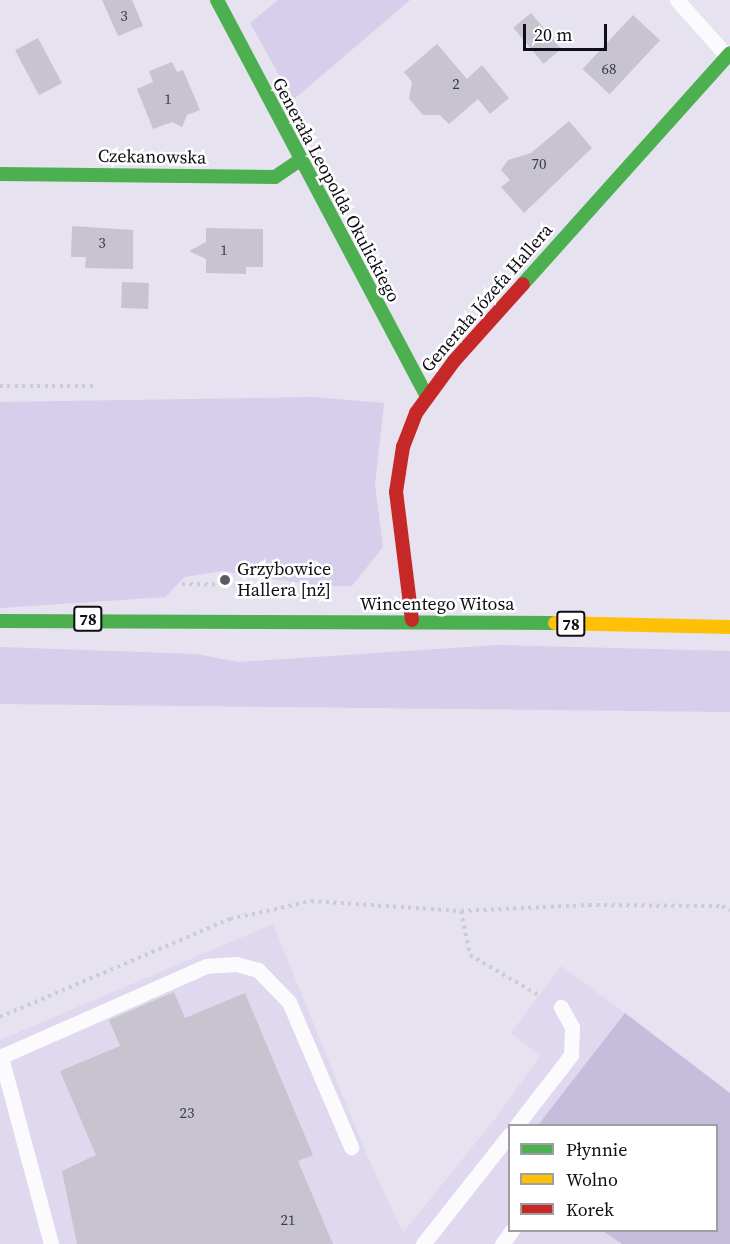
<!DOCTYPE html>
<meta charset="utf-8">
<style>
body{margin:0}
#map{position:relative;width:730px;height:1244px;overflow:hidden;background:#e6e2ef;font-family:"Source Serif 4",serif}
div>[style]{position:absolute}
.built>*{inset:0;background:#dfd8ef}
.green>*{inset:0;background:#d6ceeb}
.forest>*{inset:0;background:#c6bddd}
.building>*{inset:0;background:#c7c4cf;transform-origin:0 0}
.path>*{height:4px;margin-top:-2px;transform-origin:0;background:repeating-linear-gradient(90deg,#cccbd0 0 3px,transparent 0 7.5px)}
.lane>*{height:15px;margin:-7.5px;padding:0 7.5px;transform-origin:7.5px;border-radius:7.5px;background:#fbfbfd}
.fast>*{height:14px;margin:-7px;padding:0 7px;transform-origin:7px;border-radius:7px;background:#4caf50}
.slow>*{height:14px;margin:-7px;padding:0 7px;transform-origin:7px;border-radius:7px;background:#ffc107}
.jam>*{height:14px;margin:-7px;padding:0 7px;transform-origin:7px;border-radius:7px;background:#c62828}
.dots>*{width:16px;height:16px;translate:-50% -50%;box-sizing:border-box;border:3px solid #fff;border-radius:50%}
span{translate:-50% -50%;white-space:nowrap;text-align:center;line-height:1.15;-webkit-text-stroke:5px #fff;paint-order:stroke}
.number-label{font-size:15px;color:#3d3b44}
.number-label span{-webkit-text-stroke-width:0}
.shield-label span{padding:2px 4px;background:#fff;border:2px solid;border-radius:4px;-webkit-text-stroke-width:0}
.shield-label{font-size:16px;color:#0f0d15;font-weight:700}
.street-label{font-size:18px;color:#0f0d15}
.poi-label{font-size:18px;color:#0f0d15}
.left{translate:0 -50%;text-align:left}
.legend{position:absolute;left:508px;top:1124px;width:210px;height:108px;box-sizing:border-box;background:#fff;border:2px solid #9f9ea1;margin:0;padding:8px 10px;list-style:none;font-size:18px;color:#0f0d15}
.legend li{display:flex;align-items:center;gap:12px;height:30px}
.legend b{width:30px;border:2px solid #9f9ea1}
.scale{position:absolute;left:523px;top:24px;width:84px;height:27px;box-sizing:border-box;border:3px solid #0f0d15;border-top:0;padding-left:8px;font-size:18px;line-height:21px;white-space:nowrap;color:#0f0d15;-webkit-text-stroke:4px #fff;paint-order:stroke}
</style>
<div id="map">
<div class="built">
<div style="clip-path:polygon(273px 924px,367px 1155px,403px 1233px,498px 1115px,540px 1056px,511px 1033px,561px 966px,625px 1013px,538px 1125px,510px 1126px,509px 1163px,510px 1230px,603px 1231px,622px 1244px,0 1244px,0 1040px)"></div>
</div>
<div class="green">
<div style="clip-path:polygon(278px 0,410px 0,293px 100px,250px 23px)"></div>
<div style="clip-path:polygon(313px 397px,384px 403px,375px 484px,383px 547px,352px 586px,321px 586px,221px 571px,185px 577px,165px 597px,0 608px,0 402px)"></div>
<div style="clip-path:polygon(499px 645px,730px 651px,730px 712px,0 704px,0 647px,196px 654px,238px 662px)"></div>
</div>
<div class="forest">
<div style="clip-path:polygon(625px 1013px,730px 1093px,730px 1244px,622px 1244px,603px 1231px,716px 1230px,716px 1126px,538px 1125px)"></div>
</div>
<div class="building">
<div style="clip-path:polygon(102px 0,132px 0,143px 26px,118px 36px)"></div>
<div style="left:531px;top:13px;width:47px;height:23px;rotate:50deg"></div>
<div style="left:633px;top:15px;width:37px;height:74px;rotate:43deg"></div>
<div style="left:38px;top:38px;width:51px;height:26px;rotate:62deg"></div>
<div style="clip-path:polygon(437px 44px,467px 79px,482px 65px,509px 98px,490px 114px,478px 99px,449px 124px,440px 115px,423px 115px,409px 99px,412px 82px,404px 72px)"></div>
<div style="clip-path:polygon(172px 62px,177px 72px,183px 70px,200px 110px,187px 115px,182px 127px,172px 122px,153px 129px,137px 89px,153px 82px,149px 71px)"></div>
<div style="clip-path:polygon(569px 121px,592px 148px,524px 213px,501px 187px,510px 180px,501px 170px,508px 160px,531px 153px)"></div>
<div style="clip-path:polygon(72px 226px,133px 230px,133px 269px,85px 268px,86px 257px,71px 257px)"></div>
<div style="clip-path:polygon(206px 228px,263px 229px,263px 267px,246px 267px,246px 274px,206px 273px,206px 259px,189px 251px,206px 242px)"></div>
<div style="left:122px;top:282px;width:27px;height:26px;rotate:2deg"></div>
<div style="clip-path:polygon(174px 992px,185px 1018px,245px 993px,313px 1155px,298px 1161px,333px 1244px,77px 1244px,62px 1171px,96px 1155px,60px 1071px,120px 1046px,109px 1020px)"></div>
</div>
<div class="path">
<div style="left:0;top:386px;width:96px"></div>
<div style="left:182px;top:584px;width:73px;rotate:0.8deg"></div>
<div style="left:461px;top:911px;width:45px;rotate:78.4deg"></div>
<div style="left:470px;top:955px;width:83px;rotate:30.3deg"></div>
<div style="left:0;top:1017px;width:250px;rotate:-23.1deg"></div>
<div style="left:230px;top:919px;width:83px;rotate:-12.5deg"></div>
<div style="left:311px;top:901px;width:150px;rotate:3.8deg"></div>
<div style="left:461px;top:911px;width:128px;rotate:-2.7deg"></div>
<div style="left:589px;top:905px;width:133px;rotate:0.4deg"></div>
<div style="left:722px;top:906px;width:9px;rotate:27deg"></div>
</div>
<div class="lane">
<div style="left:677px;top:0;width:75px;rotate:48.2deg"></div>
<div style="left:0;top:1057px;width:225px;rotate:-23.8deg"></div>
<div style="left:206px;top:966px;width:30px;rotate:-4deg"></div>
<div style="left:236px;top:964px;width:23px;rotate:15deg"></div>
<div style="left:258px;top:970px;width:45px;rotate:45.9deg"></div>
<div style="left:289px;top:1002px;width:158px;rotate:66.8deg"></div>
<div style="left:1px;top:1057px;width:194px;rotate:75deg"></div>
<div style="left:516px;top:1126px;width:90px;rotate:-52.2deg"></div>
<div style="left:571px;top:1055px;width:28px;rotate:-88deg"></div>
<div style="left:572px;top:1027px;width:23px;rotate:-119deg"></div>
<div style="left:423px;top:1244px;width:140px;rotate:-51.7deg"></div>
<div style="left:502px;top:1244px;width:17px;rotate:-54deg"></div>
</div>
<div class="fast">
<div style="left:217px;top:0;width:447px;rotate:62.1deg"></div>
<div style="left:0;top:174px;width:275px;rotate:0.6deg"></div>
<div style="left:275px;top:177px;width:29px;rotate:-34deg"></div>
<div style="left:523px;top:284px;width:310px;rotate:-48.1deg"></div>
<div style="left:0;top:621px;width:555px;rotate:0.21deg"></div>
</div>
<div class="slow">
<div style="left:555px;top:623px;width:175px;rotate:1.3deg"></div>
</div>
<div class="jam">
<div style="left:412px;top:620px;width:129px;rotate:-97.1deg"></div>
<div style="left:396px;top:492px;width:46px;rotate:-81.2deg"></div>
<div style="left:403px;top:447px;width:36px;rotate:-69deg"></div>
<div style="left:416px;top:413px;width:64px;rotate:-53.8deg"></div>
<div style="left:454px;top:361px;width:103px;rotate:-48.1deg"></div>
</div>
<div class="dots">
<div style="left:225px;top:580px;background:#5a5861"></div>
</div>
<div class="number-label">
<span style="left:124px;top:16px">3</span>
<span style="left:609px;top:69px">68</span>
<span style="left:456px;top:84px">2</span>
<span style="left:168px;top:99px">1</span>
<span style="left:539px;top:164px">70</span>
<span style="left:102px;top:243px">3</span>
<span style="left:224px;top:250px">1</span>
<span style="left:187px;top:1113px">23</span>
<span style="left:288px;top:1220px">21</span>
</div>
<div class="shield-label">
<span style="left:88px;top:619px">78</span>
<span style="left:571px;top:624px">78</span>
</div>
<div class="street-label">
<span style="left:152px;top:157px;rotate:1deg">Czekanowska</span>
<span style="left:336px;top:190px;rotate:62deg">Generała Leopolda Okulickiego</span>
<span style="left:487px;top:298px;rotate:-49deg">Generała Józefa Hallera</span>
<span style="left:437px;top:604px">Wincentego Witosa</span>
</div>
<div class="poi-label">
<span class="left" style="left:237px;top:580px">Grzybowice<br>Hallera [nż]</span>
</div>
<ul class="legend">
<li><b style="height:8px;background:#4caf50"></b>Płynnie</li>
<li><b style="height:8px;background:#ffc107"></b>Wolno</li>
<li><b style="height:8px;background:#c62828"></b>Korek</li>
</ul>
<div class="scale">20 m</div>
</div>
